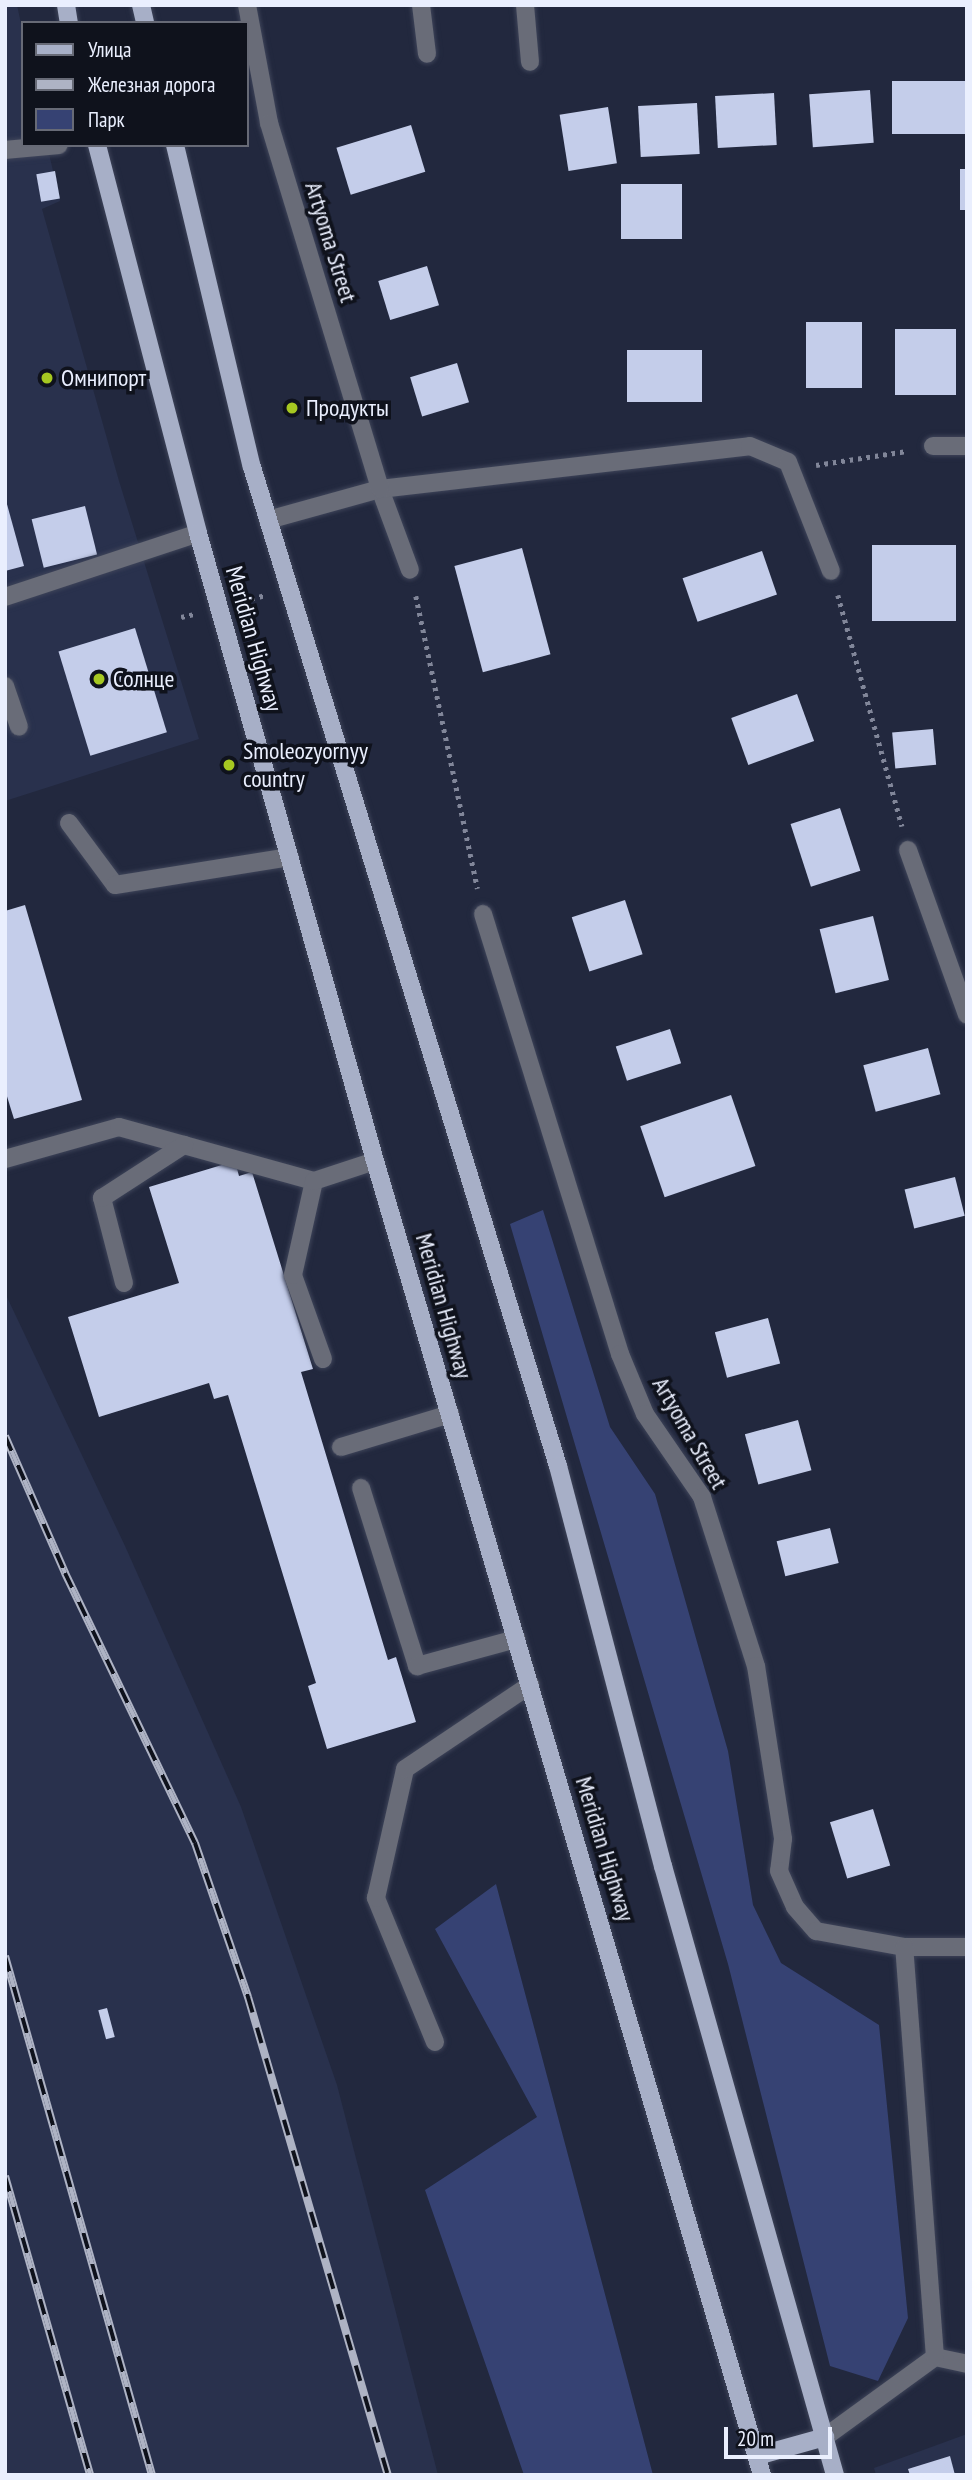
<!DOCTYPE html>
<meta charset="utf-8">
<style>
body{margin:0}
#map{position:relative;width:972px;height:2480px;overflow:hidden;background:#22283e;font-family:"PT Sans Narrow",sans-serif}
div>[style]{position:absolute}
.built>*{inset:0;background:#29314d}
.green>*{inset:0;background:#364273}
.building>*{inset:0;background:#c4cdea;transform-origin:0 0}
.path>*{height:4.5px;margin-top:-2.25px;transform-origin:0;background:repeating-linear-gradient(90deg,#818699 0 3.5px,transparent 0 8.5px)}
.roads{filter:drop-shadow(0 0 2px #3e4459) drop-shadow(0 0 2px #3e4459)}
.lane>*{height:18px;margin:-9px;padding:0 9px;transform-origin:9px;border-radius:9px;background:#696c78}
.street>*{height:18px;margin:-9px;padding:0 9px;transform-origin:9px;border-radius:9px;background:#696c78}
.primary>*{height:18px;margin:-9px;padding:0 9px;transform-origin:9px;border-radius:9px;background:#a7afc7}
.rail>*{height:8px;margin-top:-4px;transform-origin:0;background:repeating-linear-gradient(90deg,#0f121c 0 16px,#aeb3c4 0 32px);box-sizing:border-box;border-block:2px solid #aeb3c4}
.dots>*{width:19px;height:19px;translate:-50% -50%;box-sizing:border-box;border:4px solid #0f121c;border-radius:50%}
span{translate:-50% -50%;white-space:nowrap;text-align:center;line-height:1.15;-webkit-text-stroke:7px #0f121c;paint-order:stroke}
.street-label{font-size:24px;color:#eaeffe}
.poi-label{font-size:24px;color:#eaeffe}
.left{translate:0 -50%;text-align:left}
.frame{position:absolute;inset:0;border:7px solid #eaeffe;pointer-events:none}
.legend{position:absolute;left:21px;top:21px;width:228px;height:126px;box-sizing:border-box;background:#0f121c;border:2px solid #676a76;margin:0;padding:9px 12px;list-style:none;font-size:21px;color:#eaeffe}
.legend li{display:flex;align-items:center;gap:14px;height:35px}
.legend b{width:35px;border:2px solid #676a76}
.scale{position:absolute;left:724px;top:2427px;width:108px;height:32px;box-sizing:border-box;border:4px solid #eaeffe;border-top:0;padding-left:9px;font-size:21px;line-height:24px;white-space:nowrap;color:#eaeffe;-webkit-text-stroke:5px #0f121c;paint-order:stroke}
</style>
<div id="map">
<div class="built">
<div style="clip-path:polygon(5px 5px,17px 5px,23px 33px,23px 145px,47px 145px,60px 201px,42px 209px,119px 481px,199px 739px,5px 801px)"></div>
<div style="clip-path:polygon(5px 1293px,125px 1546px,241px 1807px,337px 2085px,438px 2475px,5px 2475px)"></div>
<div style="clip-path:polygon(967px 2434px,967px 2475px,876px 2475px,874px 2468px)"></div>
</div>
<div class="green">
<div style="clip-path:polygon(543px 1210px,610px 1427px,655px 1494px,728px 1751px,753px 1905px,781px 1963px,879px 2025px,908px 2318px,878px 2381px,830px 2366px,728px 1964px,510px 1224px)"></div>
<div style="clip-path:polygon(496px 1884px,653px 2475px,524px 2475px,425px 2190px,537px 2117px,435px 1929px)"></div>
</div>
<div class="building">
<div style="left:967px;top:81px;width:53px;height:75px;rotate:90deg"></div>
<div style="left:870px;top:90px;width:53px;height:61px;rotate:86deg"></div>
<div style="left:774px;top:93px;width:52px;height:59px;rotate:87deg"></div>
<div style="left:697px;top:103px;width:51px;height:59px;rotate:87deg"></div>
<div style="left:608px;top:107px;width:57px;height:49px;rotate:81deg"></div>
<div style="left:411px;top:125px;width:49px;height:78px;rotate:73deg"></div>
<div style="left:960px;top:169px;width:7px;height:41px"></div>
<div style="left:55px;top:171px;width:28px;height:19px;rotate:80deg"></div>
<div style="left:621px;top:184px;width:61px;height:55px"></div>
<div style="left:427px;top:266px;width:41px;height:51px;rotate:73deg"></div>
<div style="left:806px;top:322px;width:56px;height:66px"></div>
<div style="left:895px;top:329px;width:61px;height:66px"></div>
<div style="left:627px;top:350px;width:75px;height:52px"></div>
<div style="left:457px;top:363px;width:41px;height:49px;rotate:73deg"></div>
<div style="clip-path:polygon(5px 497px,24px 566px,5px 571px)"></div>
<div style="left:85px;top:506px;width:50px;height:55px;rotate:76deg"></div>
<div style="left:872px;top:545px;width:84px;height:76px"></div>
<div style="left:522px;top:548px;width:110px;height:70px;rotate:75deg"></div>
<div style="left:762px;top:551px;width:46px;height:84px;rotate:71deg"></div>
<div style="left:135px;top:628px;width:109px;height:80px;rotate:73deg"></div>
<div style="left:797px;top:694px;width:50px;height:70px;rotate:70deg"></div>
<div style="left:933px;top:729px;width:36px;height:41px;rotate:85deg"></div>
<div style="left:840px;top:808px;width:66px;height:52px;rotate:72deg"></div>
<div style="left:625px;top:900px;width:57px;height:56px;rotate:72deg"></div>
<div style="clip-path:polygon(25px 905px,82px 1100px,14px 1119px,5px 1090px,5px 911px)"></div>
<div style="left:873px;top:916px;width:66px;height:55px;rotate:76deg"></div>
<div style="left:670px;top:1029px;width:36px;height:57px;rotate:72deg"></div>
<div style="left:928px;top:1048px;width:48px;height:67px;rotate:75deg"></div>
<div style="left:731px;top:1095px;width:75px;height:96px;rotate:71deg"></div>
<div style="clip-path:polygon(235px 1161px,239px 1176px,252px 1172px,313px 1369px,301px 1372px,388px 1660px,396px 1657px,416px 1722px,327px 1749px,308px 1686px,316px 1683px,228px 1395px,214px 1399px,209px 1383px,99px 1417px,68px 1317px,179px 1283px,149px 1187px)"></div>
<div style="left:955px;top:1177px;width:40px;height:52px;rotate:76deg"></div>
<div style="left:768px;top:1318px;width:47px;height:55px;rotate:75deg"></div>
<div style="left:798px;top:1420px;width:52px;height:55px;rotate:75deg"></div>
<div style="left:830px;top:1528px;width:36px;height:55px;rotate:76deg"></div>
<div style="left:873px;top:1809px;width:59px;height:45px;rotate:73deg"></div>
<div style="left:107px;top:2008px;width:30px;height:9px;rotate:75deg"></div>
<div style="clip-path:polygon(950px 2456px,955px 2475px,910px 2475px,908px 2469px)"></div>
</div>
<div class="path">
<div style="left:816px;top:465px;width:92px;rotate:-8.7deg"></div>
<div style="left:838px;top:595px;width:240px;rotate:74.5deg"></div>
<div style="left:416px;top:596px;width:299px;rotate:78.1deg"></div>
<div style="left:243px;top:601px;width:23px;rotate:-15deg"></div>
<div style="left:181px;top:617px;width:13px;rotate:-13deg"></div>
</div>
<div class="roads">
<div class="lane">
<div style="left:421px;top:5px;width:49px;rotate:83deg"></div>
<div style="left:525px;top:5px;width:57px;rotate:85deg"></div>
<div style="left:5px;top:150px;width:54px;rotate:-5.3deg"></div>
<div style="left:933px;top:446px;width:34px"></div>
<div style="left:380px;top:489px;width:86px;rotate:69.7deg"></div>
<div style="left:268px;top:520px;width:116px;rotate:-15.5deg"></div>
<div style="left:380px;top:489px;width:372px;rotate:-6.6deg"></div>
<div style="left:750px;top:446px;width:41px;rotate:22.8deg"></div>
<div style="left:788px;top:462px;width:117px;rotate:68.5deg"></div>
<div style="left:5px;top:597px;width:203px;rotate:-18.3deg"></div>
<div style="left:5px;top:686px;width:43px;rotate:71.1deg"></div>
<div style="left:69px;top:823px;width:77px;rotate:53.4deg"></div>
<div style="left:115px;top:885px;width:177px;rotate:-9.1deg"></div>
<div style="left:908px;top:850px;width:175px;rotate:70.3deg"></div>
<div style="left:5px;top:1159px;width:118px;rotate:-15.7deg"></div>
<div style="left:119px;top:1127px;width:202px;rotate:15.5deg"></div>
<div style="left:124px;top:1283px;width:88px;rotate:-104.5deg"></div>
<div style="left:102px;top:1198px;width:98px;rotate:-32.9deg"></div>
<div style="left:323px;top:1359px;width:89px;rotate:-109.7deg"></div>
<div style="left:293px;top:1275px;width:96px;rotate:-77.4deg"></div>
<div style="left:314px;top:1181px;width:64px;rotate:-18.2deg"></div>
<div style="left:341px;top:1447px;width:114px;rotate:-16.8deg"></div>
<div style="left:361px;top:1488px;width:187px;rotate:72.5deg"></div>
<div style="left:417px;top:1666px;width:103px;rotate:-15.3deg"></div>
<div style="left:435px;top:2042px;width:156px;rotate:-112.3deg"></div>
<div style="left:376px;top:1898px;width:132px;rotate:-77.3deg"></div>
<div style="left:405px;top:1769px;width:151px;rotate:-33.9deg"></div>
</div>
<div class="street">
<div style="left:247px;top:5px;width:120px;rotate:79.4deg"></div>
<div style="left:269px;top:123px;width:382px;rotate:73.1deg"></div>
<div style="left:483px;top:914px;width:461px;rotate:72.7deg"></div>
<div style="left:620px;top:1354px;width:65px;rotate:67.4deg"></div>
<div style="left:645px;top:1414px;width:101px;rotate:55.5deg"></div>
<div style="left:702px;top:1497px;width:177px;rotate:72.3deg"></div>
<div style="left:756px;top:1666px;width:175px;rotate:81.1deg"></div>
<div style="left:783px;top:1839px;width:32px;rotate:97deg"></div>
<div style="left:779px;top:1871px;width:39px;rotate:66deg"></div>
<div style="left:795px;top:1907px;width:32px;rotate:49deg"></div>
<div style="left:816px;top:1931px;width:89px;rotate:10.3deg"></div>
<div style="left:904px;top:1947px;width:63px"></div>
<div style="left:935px;top:2357px;width:33px;rotate:12deg"></div>
<div style="left:825px;top:2437px;width:136px;rotate:-36deg"></div>
<div style="left:935px;top:2357px;width:411px;rotate:-94.3deg"></div>
</div>
<div class="primary">
<div style="left:66px;top:5px;width:18px;rotate:81deg"></div>
<div style="left:141px;top:5px;width:18px;rotate:77deg"></div>
<div style="left:97px;top:145px;width:401px;rotate:75.4deg"></div>
<div style="left:198px;top:533px;width:652px;rotate:74.26deg"></div>
<div style="left:375px;top:1161px;width:1370px;rotate:73.59deg"></div>
<div style="left:175px;top:145px;width:331px;rotate:76.6deg"></div>
<div style="left:252px;top:467px;width:1045px;rotate:72.97deg"></div>
<div style="left:558px;top:1466px;width:414px;rotate:75.3deg"></div>
<div style="left:663px;top:1866px;width:633px;rotate:74.23deg"></div>
<div style="left:757px;top:2456px;width:71px;rotate:-15.6deg"></div>
</div>
</div>
<div class="rail">
<div style="left:5px;top:1436px;width:150px;rotate:66.3deg"></div>
<div style="left:65px;top:1573px;width:300px;rotate:64.3deg"></div>
<div style="left:195px;top:1843px;width:163px;rotate:71deg"></div>
<div style="left:248px;top:1997px;width:498px;rotate:73.7deg"></div>
<div style="left:5px;top:1956px;width:539px;rotate:74.19deg"></div>
<div style="left:5px;top:2176px;width:311px;rotate:74.1deg"></div>
</div>
<div class="dots">
<div style="left:47px;top:378px;background:#a6c821"></div>
<div style="left:292px;top:408px;background:#a6c821"></div>
<div style="left:99px;top:679px;background:#a6c821"></div>
<div style="left:229px;top:765px;background:#a6c821"></div>
</div>
<div class="street-label">
<span style="left:331px;top:242px;rotate:73deg">Artyoma Street</span>
<span style="left:254px;top:639px;rotate:74deg">Meridian Highway</span>
<span style="left:444px;top:1306px;rotate:74deg">Meridian Highway</span>
<span style="left:690px;top:1433px;rotate:60deg">Artyoma Street</span>
<span style="left:605px;top:1849px;rotate:73deg">Meridian Highway</span>
</div>
<div class="poi-label">
<span class="left" style="left:61px;top:378px">Омнипорт</span>
<span class="left" style="left:306px;top:408px">Продукты</span>
<span class="left" style="left:113px;top:679px">Солнце</span>
<span class="left" style="left:243px;top:765px">Smoleozyornyy<br>country</span>
</div>
<div class="frame"></div>
<ul class="legend">
<li><b style="height:9px;background:#a7afc7"></b>Улица</li>
<li><b style="height:9px;background:#aeb3c4"></b>Железная дорога</li>
<li><b style="height:19px;background:#364273"></b>Парк</li>
</ul>
<div class="scale">20 m</div>
</div>
